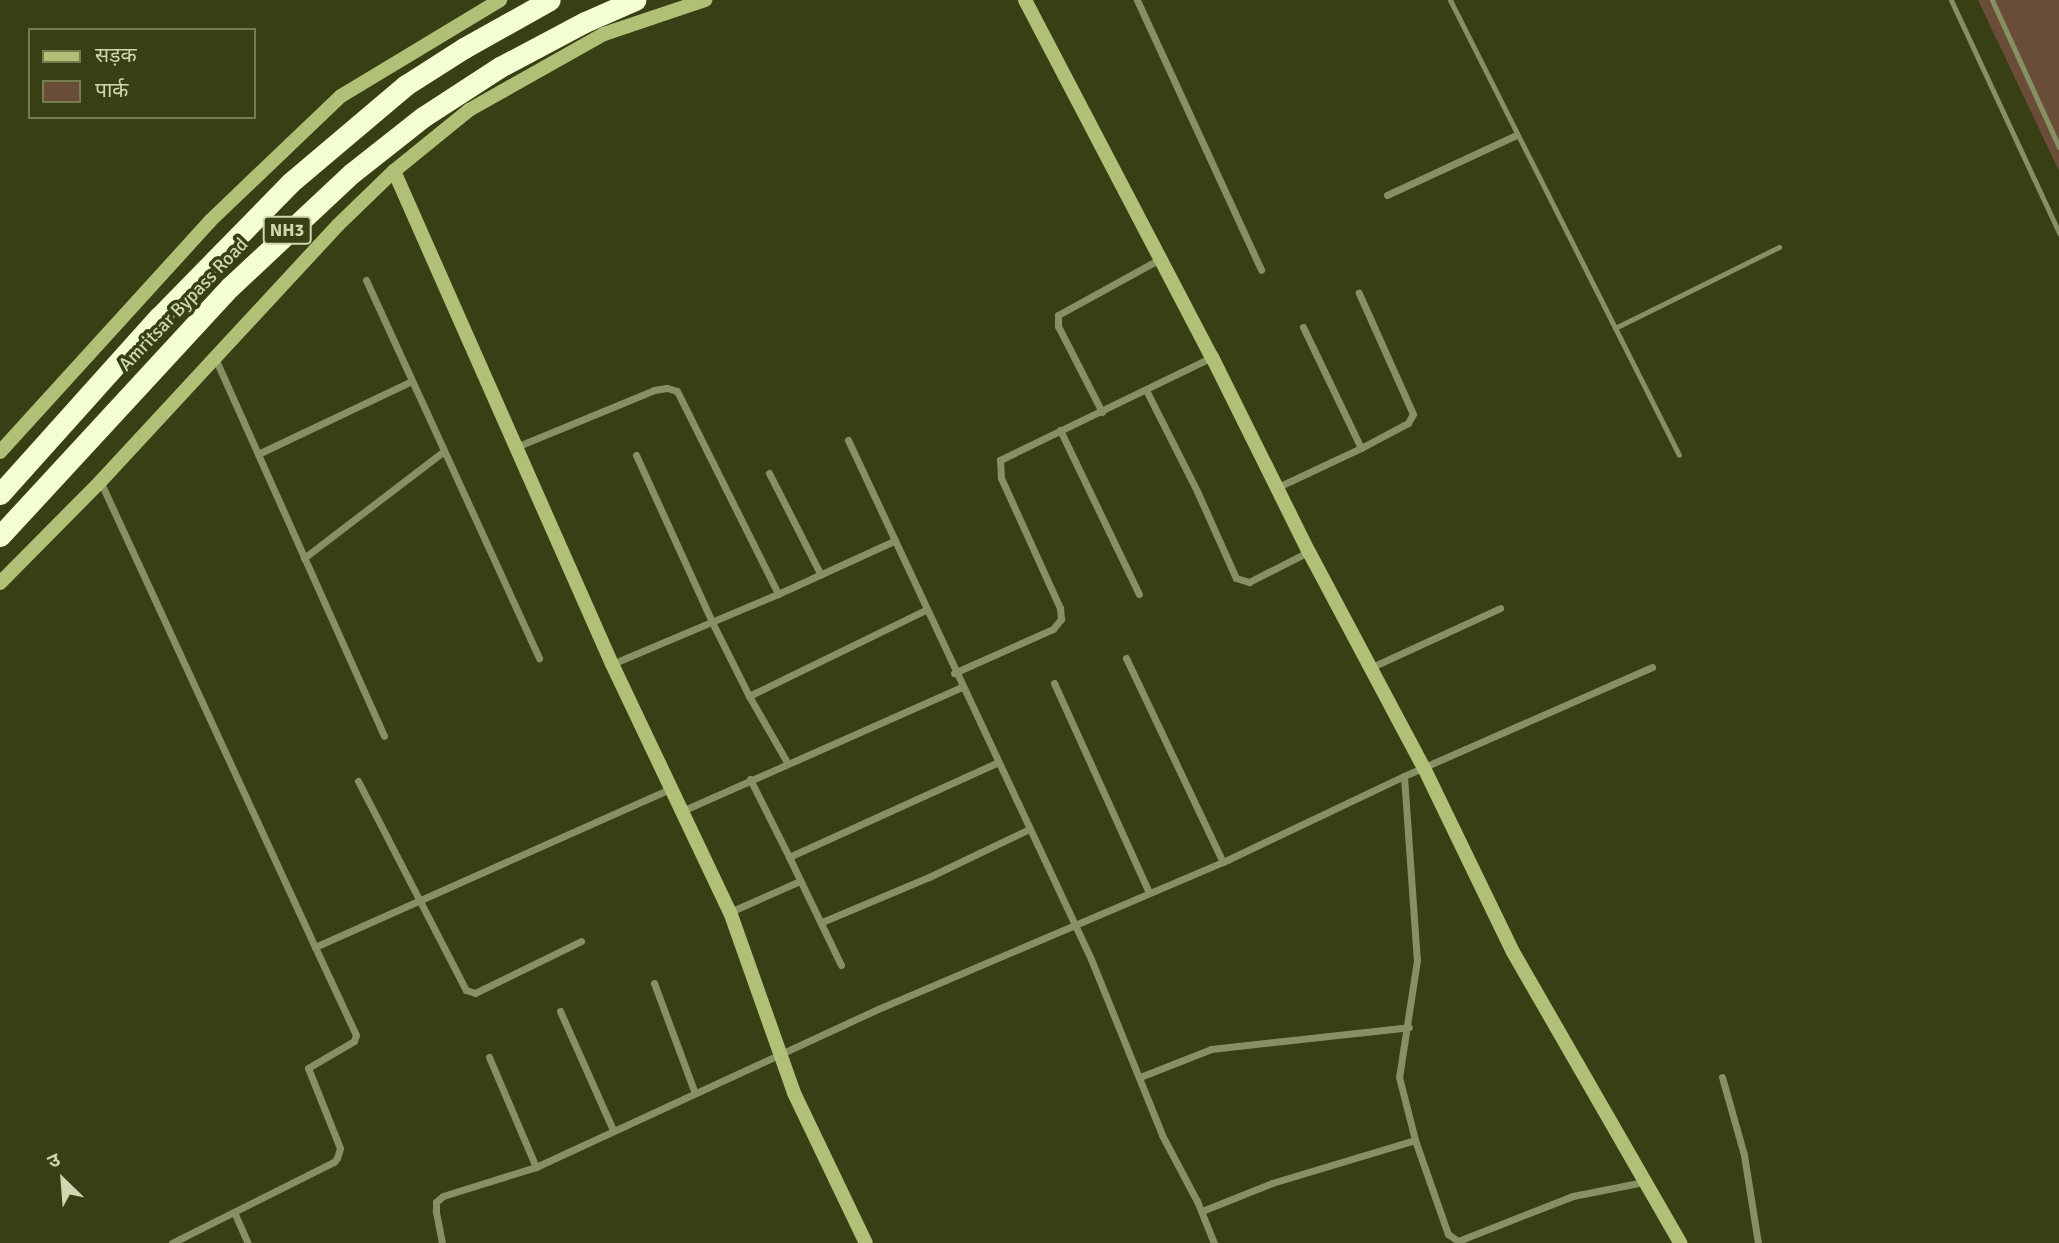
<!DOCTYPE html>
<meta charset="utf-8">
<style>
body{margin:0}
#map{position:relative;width:2059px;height:1243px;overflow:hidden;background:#383f14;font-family:Signika,"Noto Sans Devanagari",sans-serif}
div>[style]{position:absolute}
.green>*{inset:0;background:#6a4d38}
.lane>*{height:5px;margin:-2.5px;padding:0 2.5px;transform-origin:2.5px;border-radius:2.5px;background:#879063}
.street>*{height:7px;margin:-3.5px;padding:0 3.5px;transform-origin:3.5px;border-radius:3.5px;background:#879063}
.secondary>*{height:14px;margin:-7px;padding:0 7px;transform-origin:7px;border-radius:7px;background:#b1c077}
.highway>*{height:21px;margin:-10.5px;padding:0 10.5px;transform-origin:10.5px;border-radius:10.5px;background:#f4fed3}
span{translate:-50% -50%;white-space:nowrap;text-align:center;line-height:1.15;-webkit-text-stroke:7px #383f14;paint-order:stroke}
.shield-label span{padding:2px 5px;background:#383f14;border:2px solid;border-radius:5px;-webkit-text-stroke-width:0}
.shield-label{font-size:18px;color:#ced7af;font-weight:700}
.street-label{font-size:19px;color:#ced7af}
.legend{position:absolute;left:28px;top:28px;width:228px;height:91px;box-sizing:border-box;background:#383f14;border:2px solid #747c52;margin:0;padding:9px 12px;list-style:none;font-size:21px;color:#ced7af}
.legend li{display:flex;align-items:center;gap:14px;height:35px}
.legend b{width:35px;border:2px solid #747c52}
.north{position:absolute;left:28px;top:1145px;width:70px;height:70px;-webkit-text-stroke:5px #383f14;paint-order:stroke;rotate:335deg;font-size:19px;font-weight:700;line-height:28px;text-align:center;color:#ced7af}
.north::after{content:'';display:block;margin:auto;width:24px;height:32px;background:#ced7af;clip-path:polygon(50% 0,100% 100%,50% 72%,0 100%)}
</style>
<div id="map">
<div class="green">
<div style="clip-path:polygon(1978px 0,2059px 0,2059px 171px)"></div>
</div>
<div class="lane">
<div style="left:1450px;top:0;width:509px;rotate:63.28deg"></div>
<div style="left:1951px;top:0;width:257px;rotate:65.1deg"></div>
<div style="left:1992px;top:0;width:162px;rotate:65.5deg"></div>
<div style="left:1615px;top:328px;width:183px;rotate:-26.3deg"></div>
</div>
<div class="street">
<div style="left:1137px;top:0;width:297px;rotate:65.3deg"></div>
<div style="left:1387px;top:195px;width:142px;rotate:-24.9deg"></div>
<div style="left:366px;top:280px;width:416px;rotate:65.4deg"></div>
<div style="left:1303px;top:327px;width:134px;rotate:64.4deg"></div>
<div style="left:215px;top:358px;width:414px;rotate:65.9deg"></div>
<div style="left:1146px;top:390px;width:113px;rotate:63.2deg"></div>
<div style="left:1197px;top:491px;width:95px;rotate:65.9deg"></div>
<div style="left:1236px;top:578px;width:14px;rotate:17deg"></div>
<div style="left:1249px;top:582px;width:66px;rotate:-27deg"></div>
<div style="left:1102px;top:412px;width:97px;rotate:-117.1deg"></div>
<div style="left:1058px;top:326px;width:11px;rotate:-90deg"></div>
<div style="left:1058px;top:315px;width:116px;rotate:-28.8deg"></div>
<div style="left:1060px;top:430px;width:182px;rotate:64.3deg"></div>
<div style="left:848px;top:440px;width:573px;rotate:64.91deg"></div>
<div style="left:1091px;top:959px;width:190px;rotate:68deg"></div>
<div style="left:1162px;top:1135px;width:75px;rotate:62.1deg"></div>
<div style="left:1197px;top:1201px;width:45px;rotate:68deg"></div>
<div style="left:516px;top:447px;width:149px;rotate:-22.4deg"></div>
<div style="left:654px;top:390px;width:13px;rotate:-9deg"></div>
<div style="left:667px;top:388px;width:10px;rotate:17deg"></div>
<div style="left:677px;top:391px;width:227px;rotate:63.5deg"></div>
<div style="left:258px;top:454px;width:170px;rotate:-25.4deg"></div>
<div style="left:636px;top:455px;width:183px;rotate:65.5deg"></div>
<div style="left:712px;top:622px;width:83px;rotate:63.4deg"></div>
<div style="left:749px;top:696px;width:76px;rotate:60.1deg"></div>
<div style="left:769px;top:473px;width:114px;rotate:63deg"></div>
<div style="left:101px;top:483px;width:511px;rotate:65.24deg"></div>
<div style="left:315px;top:947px;width:389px;rotate:-24deg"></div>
<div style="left:1278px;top:487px;width:92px;rotate:-25.2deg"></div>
<div style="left:1361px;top:448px;width:53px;rotate:-28deg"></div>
<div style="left:1408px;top:423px;width:10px;rotate:-61deg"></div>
<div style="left:1413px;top:414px;width:133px;rotate:-114.1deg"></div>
<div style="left:304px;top:558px;width:176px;rotate:-37.4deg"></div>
<div style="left:1126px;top:658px;width:226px;rotate:64.6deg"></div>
<div style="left:612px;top:664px;width:180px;rotate:-22.9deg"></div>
<div style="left:778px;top:594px;width:128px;rotate:-24.6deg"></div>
<div style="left:1372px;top:667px;width:141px;rotate:-24.7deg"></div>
<div style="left:954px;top:673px;width:108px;rotate:-24deg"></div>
<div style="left:1053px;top:629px;width:13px;rotate:-51deg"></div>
<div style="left:1061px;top:619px;width:11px;rotate:-95deg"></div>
<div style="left:1060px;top:608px;width:143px;rotate:-114.4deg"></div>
<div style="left:1001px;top:478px;width:18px;rotate:-93deg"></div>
<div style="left:1000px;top:460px;width:236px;rotate:-25.9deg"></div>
<div style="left:1054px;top:683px;width:230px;rotate:65.6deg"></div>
<div style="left:749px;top:696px;width:196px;rotate:-26deg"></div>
<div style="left:1404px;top:776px;width:184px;rotate:86deg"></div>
<div style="left:1417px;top:960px;width:118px;rotate:98.7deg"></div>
<div style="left:1399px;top:1077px;width:65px;rotate:75.7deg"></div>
<div style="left:1415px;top:1140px;width:100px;rotate:70.7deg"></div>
<div style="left:1448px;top:1234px;width:12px;rotate:35deg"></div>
<div style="left:1458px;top:1241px;width:123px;rotate:-21.4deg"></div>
<div style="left:1573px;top:1196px;width:72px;rotate:-11.2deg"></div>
<div style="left:750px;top:779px;width:87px;rotate:63.4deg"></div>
<div style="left:358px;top:781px;width:235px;rotate:62.7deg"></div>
<div style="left:466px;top:990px;width:9px;rotate:18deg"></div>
<div style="left:475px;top:993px;width:118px;rotate:-26.1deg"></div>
<div style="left:682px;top:811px;width:306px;rotate:-23.9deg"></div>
<div style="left:730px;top:912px;width:77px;rotate:-23.9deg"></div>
<div style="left:822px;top:922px;width:116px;rotate:-22.8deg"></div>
<div style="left:929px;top:877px;width:111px;rotate:-25.6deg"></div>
<div style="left:841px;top:965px;width:120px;rotate:-115.7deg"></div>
<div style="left:789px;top:857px;width:230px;rotate:-24.4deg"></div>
<div style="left:654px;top:983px;width:117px;rotate:69.6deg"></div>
<div style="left:560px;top:1011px;width:130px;rotate:66deg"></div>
<div style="left:489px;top:1057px;width:120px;rotate:66.9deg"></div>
<div style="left:1140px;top:1077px;width:76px;rotate:-21.5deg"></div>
<div style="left:1211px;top:1049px;width:199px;rotate:-6.3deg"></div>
<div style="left:1722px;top:1077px;width:81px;rotate:74.2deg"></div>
<div style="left:1744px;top:1155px;width:89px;rotate:81deg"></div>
<div style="left:1202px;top:1211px;width:75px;rotate:-21.8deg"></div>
<div style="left:1272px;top:1183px;width:149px;rotate:-16.7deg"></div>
<div style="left:234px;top:1212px;width:34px;rotate:66deg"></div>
<div style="left:172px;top:1243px;width:181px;rotate:-26.6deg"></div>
<div style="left:334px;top:1162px;width:5px;rotate:-53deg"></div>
<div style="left:337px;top:1158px;width:10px;rotate:-73deg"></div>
<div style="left:340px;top:1148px;width:86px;rotate:-111.8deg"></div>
<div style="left:308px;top:1068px;width:53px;rotate:-30.4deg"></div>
<div style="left:354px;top:1041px;width:6px;rotate:-72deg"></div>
<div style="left:356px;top:1035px;width:97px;rotate:-115deg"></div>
<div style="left:442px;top:1243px;width:33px;rotate:-101deg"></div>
<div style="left:436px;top:1211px;width:9px;rotate:-90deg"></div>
<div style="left:436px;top:1202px;width:9px;rotate:-41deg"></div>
<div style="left:443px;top:1196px;width:97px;rotate:-17.3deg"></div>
<div style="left:536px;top:1167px;width:377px;rotate:-24.8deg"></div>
<div style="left:878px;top:1009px;width:375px;rotate:-23.1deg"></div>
<div style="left:1223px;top:862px;width:200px;rotate:-25.4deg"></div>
<div style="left:1404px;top:776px;width:271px;rotate:-23.7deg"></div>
</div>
<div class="secondary">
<div style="left:1025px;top:0;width:403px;rotate:62.4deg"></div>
<div style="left:1212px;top:357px;width:218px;rotate:63.6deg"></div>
<div style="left:1309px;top:552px;width:245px;rotate:62deg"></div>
<div style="left:1424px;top:768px;width:204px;rotate:64.2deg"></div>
<div style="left:1513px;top:952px;width:336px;rotate:60.1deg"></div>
<div style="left:394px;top:171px;width:539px;rotate:66.15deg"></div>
<div style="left:612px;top:664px;width:275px;rotate:64.6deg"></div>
<div style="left:730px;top:912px;width:192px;rotate:70.5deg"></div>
<div style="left:794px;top:1093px;width:166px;rotate:64.4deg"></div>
<div style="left:0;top:452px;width:312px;rotate:-47.7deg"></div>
<div style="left:210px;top:221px;width:181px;rotate:-43.7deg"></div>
<div style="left:341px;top:96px;width:186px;rotate:-31.1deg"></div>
<div style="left:0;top:583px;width:142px;rotate:-45.3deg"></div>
<div style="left:100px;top:482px;width:350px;rotate:-47.2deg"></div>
<div style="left:338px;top:225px;width:78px;rotate:-44deg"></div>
<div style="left:394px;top:171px;width:97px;rotate:-39.1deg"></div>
<div style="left:469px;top:110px;width:155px;rotate:-29.4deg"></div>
<div style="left:604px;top:34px;width:107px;rotate:-18.6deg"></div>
</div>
<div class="highway">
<div style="left:0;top:494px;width:238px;rotate:-48.1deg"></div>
<div style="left:159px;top:317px;width:187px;rotate:-45.6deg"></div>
<div style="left:290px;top:183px;width:152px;rotate:-40.2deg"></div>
<div style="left:406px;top:85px;width:69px;rotate:-32.5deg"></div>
<div style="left:464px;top:48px;width:98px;rotate:-29.2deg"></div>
<div style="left:0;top:536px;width:339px;rotate:-47.3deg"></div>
<div style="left:230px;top:287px;width:167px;rotate:-43.1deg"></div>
<div style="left:352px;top:173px;width:90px;rotate:-38.3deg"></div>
<div style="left:423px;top:117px;width:92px;rotate:-33deg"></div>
<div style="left:500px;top:67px;width:96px;rotate:-27.9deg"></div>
<div style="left:585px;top:22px;width:55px;rotate:-23.7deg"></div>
</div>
<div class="shield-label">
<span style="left:287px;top:230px">NH3</span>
</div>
<div class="street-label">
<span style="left:184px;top:305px;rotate:-46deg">Amritsar Bypass Road</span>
</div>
<ul class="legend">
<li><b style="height:9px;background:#b1c077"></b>सड़क</li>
<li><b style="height:19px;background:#6a4d38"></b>पार्क</li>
</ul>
<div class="north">उ</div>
</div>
